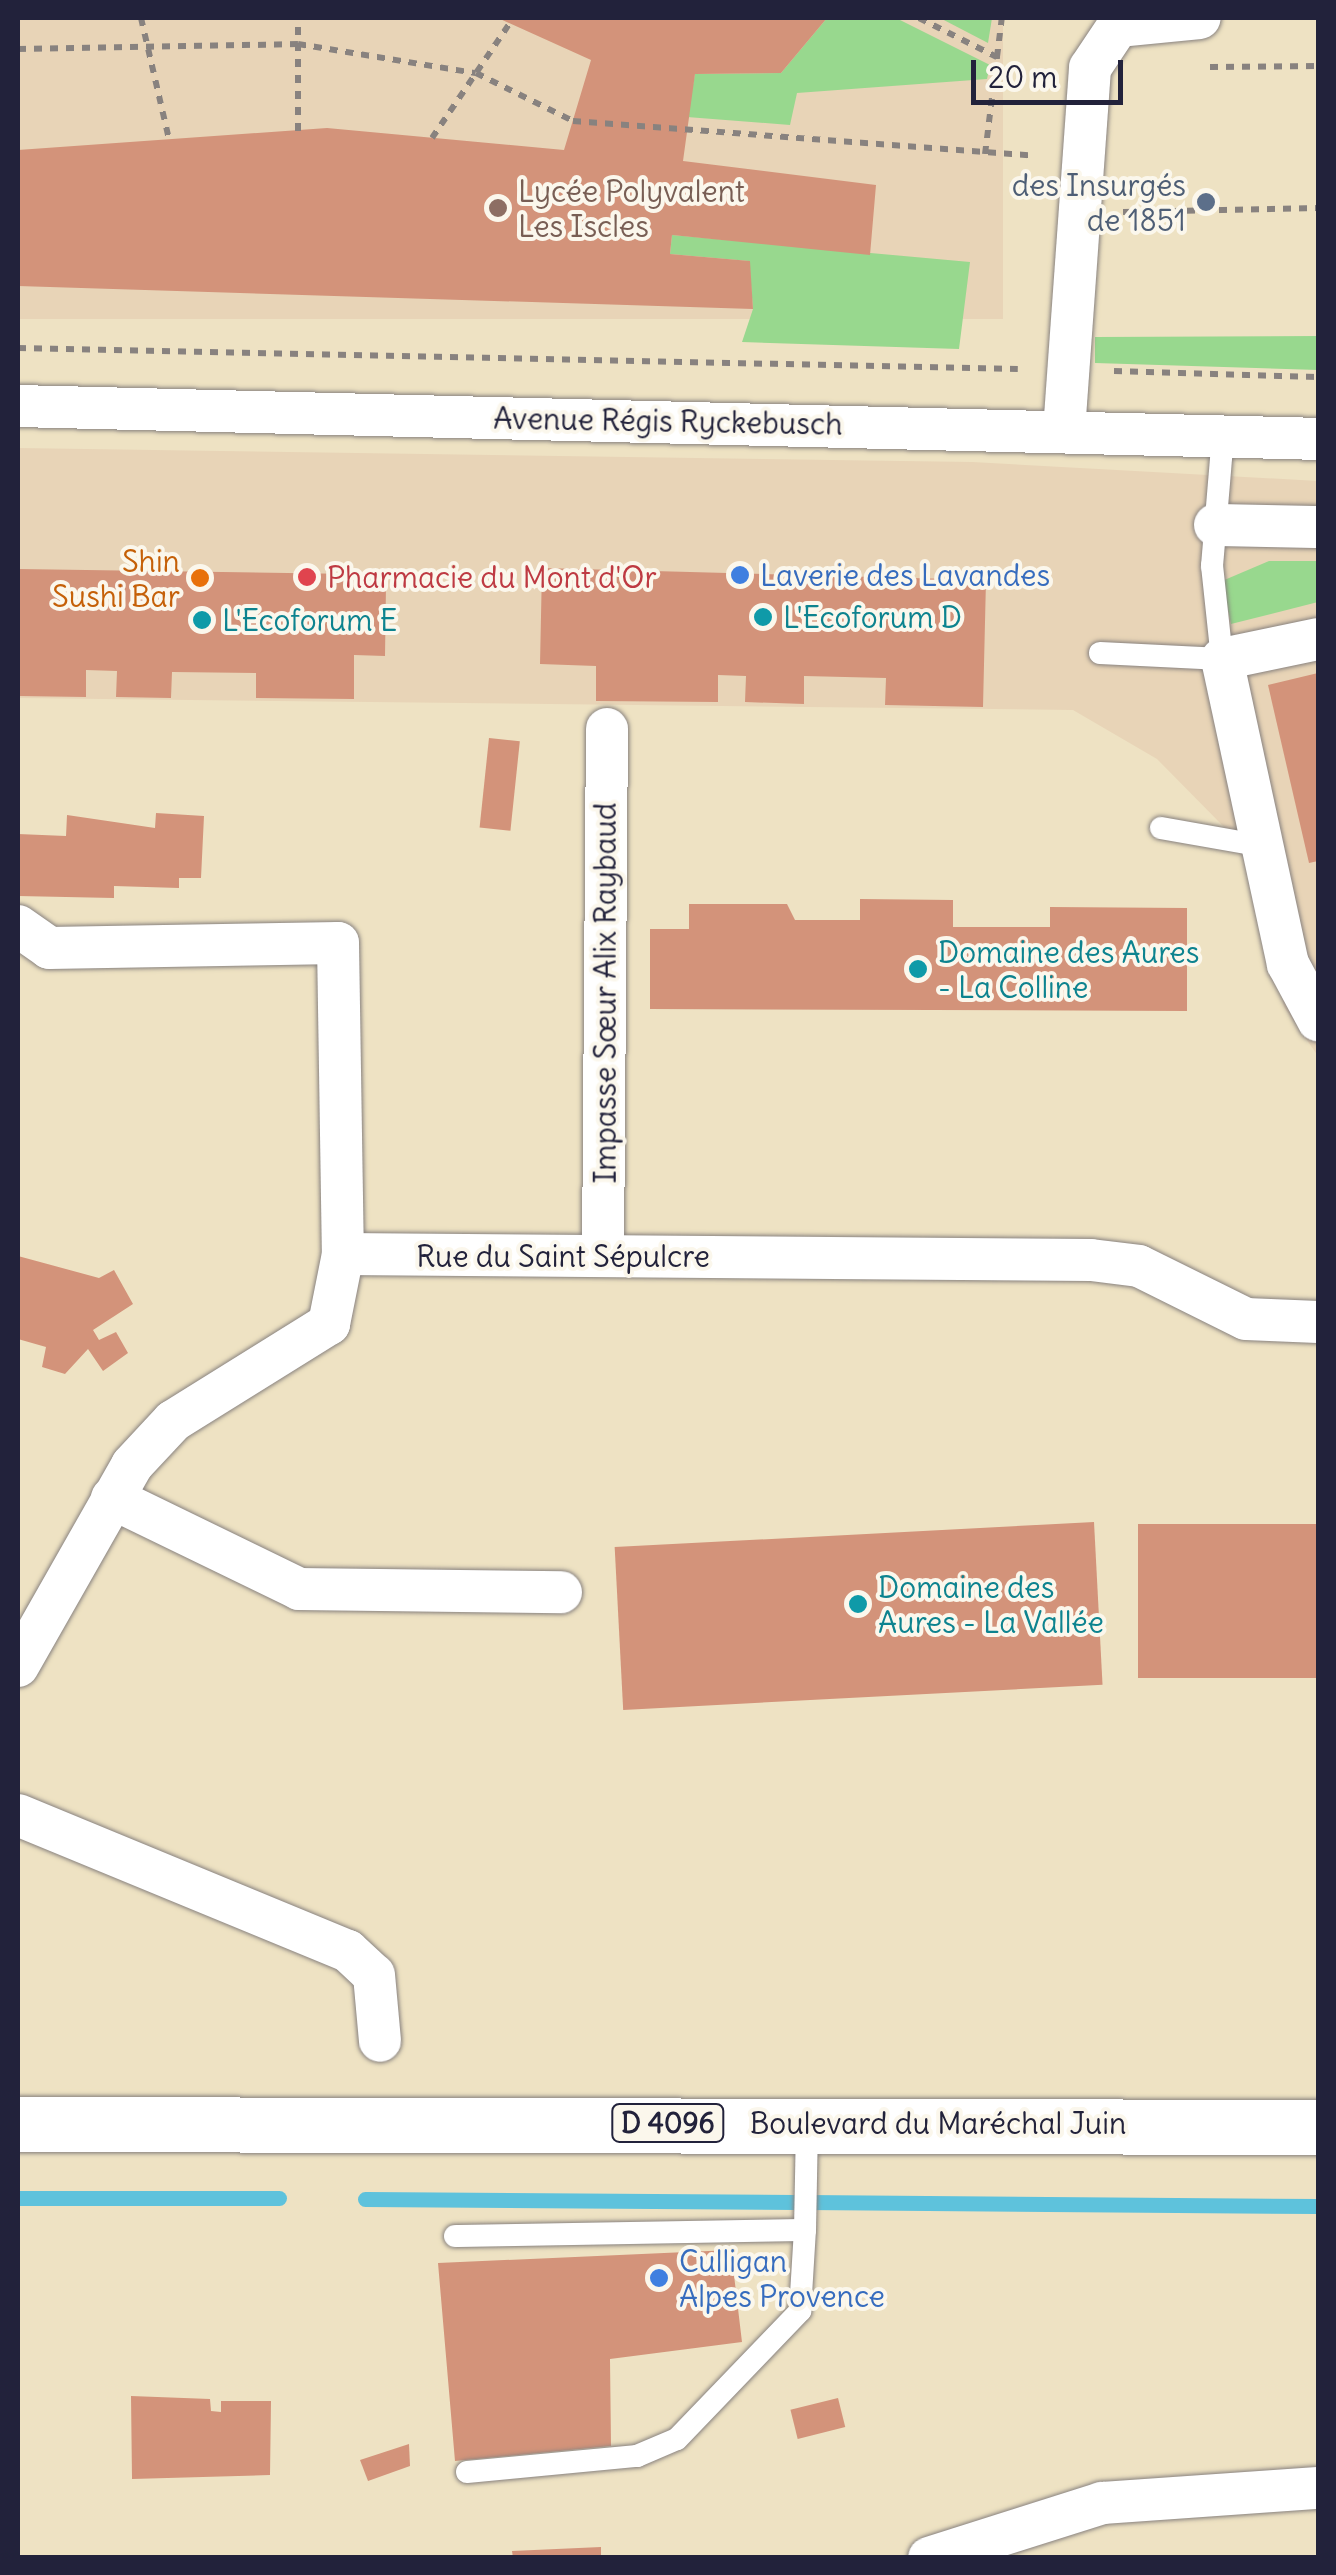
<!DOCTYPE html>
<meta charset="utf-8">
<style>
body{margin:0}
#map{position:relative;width:1336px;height:2575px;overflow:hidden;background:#eee2c3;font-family:Delius,sans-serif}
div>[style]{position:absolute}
.built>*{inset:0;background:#e8d4b7;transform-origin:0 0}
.green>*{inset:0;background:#98d88e}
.stream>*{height:15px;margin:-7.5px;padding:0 7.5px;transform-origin:7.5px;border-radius:7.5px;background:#5ec2dc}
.building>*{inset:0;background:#d3937a;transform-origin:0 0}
.path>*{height:6px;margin-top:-3px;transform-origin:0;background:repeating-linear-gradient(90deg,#88827f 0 8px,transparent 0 16px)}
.roads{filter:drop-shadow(0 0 2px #88827f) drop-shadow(0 0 2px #88827f)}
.service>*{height:22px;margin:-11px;padding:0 11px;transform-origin:11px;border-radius:11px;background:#fff}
.minor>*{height:42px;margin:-21px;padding:0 21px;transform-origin:21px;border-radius:21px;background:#fff}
.primary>*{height:55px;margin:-27.5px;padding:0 27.5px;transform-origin:27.5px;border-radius:27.5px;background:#fff}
.dots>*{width:28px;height:28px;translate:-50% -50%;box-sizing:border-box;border:5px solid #fbf7ec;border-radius:50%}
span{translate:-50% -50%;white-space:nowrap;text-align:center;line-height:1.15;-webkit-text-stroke:8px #fbf7ec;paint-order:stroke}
.shield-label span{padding:2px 8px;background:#fbf7ec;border:2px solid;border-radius:8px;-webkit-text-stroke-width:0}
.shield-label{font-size:28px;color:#22223b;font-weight:700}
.service-label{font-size:30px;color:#4e5e75}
.right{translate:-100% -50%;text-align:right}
.education-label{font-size:30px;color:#785e54}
.left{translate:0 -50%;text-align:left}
.street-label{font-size:30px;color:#22223b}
.food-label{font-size:30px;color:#c56008}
.shop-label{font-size:30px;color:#366cbe}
.health-label{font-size:30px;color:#be3a42}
.culture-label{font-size:30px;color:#0d838f}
.frame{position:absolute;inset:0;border:20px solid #22223b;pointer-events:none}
.scale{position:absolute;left:971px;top:60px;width:152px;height:45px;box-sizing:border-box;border:5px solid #22223b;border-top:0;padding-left:12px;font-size:30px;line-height:35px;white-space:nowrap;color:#22223b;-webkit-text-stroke:8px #fbf7ec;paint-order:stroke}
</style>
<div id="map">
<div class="built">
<div style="left:18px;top:18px;width:985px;height:301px"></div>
<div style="clip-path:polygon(18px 448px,972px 462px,1318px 481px,1318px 1056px,1284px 1007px,1257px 876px,1226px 829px,1157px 759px,1073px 710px,18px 698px)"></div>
</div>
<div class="green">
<div style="clip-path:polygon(827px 18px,896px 18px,990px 65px,987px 79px,797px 93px,790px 125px,687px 117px,695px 74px,781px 73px)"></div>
<div style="clip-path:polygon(940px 18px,992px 18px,988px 43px)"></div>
<div style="clip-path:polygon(672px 235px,970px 262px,959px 349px,742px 342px,753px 309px,749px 261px,670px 254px)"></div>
<div style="clip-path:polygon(1318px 336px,1318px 370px,1095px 363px,1095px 337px)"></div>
<div style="clip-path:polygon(1269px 561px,1318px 561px,1318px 602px,1231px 624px,1222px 581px)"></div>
</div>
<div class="stream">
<div style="left:18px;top:2198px;width:261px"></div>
<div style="left:365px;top:2199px;width:430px;rotate:0.4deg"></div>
<div style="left:806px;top:2202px;width:512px;rotate:0.45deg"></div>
</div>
<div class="building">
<div style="clip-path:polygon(498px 18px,827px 18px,781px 73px,695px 74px,683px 161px,876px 185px,870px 255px,672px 235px,670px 254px,750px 261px,753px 309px,18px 286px,18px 150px,327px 128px,564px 150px,591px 60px)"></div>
<div style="clip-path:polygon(542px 568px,986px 580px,983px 707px,885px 705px,886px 678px,804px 676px,804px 704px,745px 702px,746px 676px,718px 675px,718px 702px,596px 701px,596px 666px,540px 664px)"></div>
<div style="clip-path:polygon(18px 569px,354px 574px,354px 584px,386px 585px,385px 656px,354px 655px,354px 699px,256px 698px,256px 673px,172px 672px,171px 698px,116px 697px,117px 671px,86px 670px,86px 697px,18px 696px)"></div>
<div style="clip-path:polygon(1318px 673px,1318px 861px,1309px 863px,1268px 685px)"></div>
<div style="left:489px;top:738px;width:31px;height:90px;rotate:6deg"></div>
<div style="clip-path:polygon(156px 813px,204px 816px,201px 878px,179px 878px,179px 888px,114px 886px,114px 898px,18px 896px,18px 834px,66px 836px,67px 815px,155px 828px)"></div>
<div style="clip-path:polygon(860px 899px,953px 900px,953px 927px,1050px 927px,1050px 907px,1187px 908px,1187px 1011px,650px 1009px,650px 929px,689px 929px,689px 904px,787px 904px,795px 920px,860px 920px)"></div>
<div style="clip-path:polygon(18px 1256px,99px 1278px,114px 1270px,133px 1304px,93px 1330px,99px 1340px,116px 1332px,128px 1353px,103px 1371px,88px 1349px,65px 1374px,42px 1367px,46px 1347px,18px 1339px)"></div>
<div style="left:1094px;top:1522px;width:163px;height:480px;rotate:87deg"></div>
<div style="left:1318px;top:1524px;width:154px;height:180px;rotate:90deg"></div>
<div style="clip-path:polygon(731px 2250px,742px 2342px,610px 2359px,611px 2446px,455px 2461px,438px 2263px)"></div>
<div style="clip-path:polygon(131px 2396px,210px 2399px,211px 2411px,221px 2412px,221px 2401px,271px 2401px,270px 2475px,132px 2479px)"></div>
<div style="left:838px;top:2398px;width:30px;height:49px;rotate:76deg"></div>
<div style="clip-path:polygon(409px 2444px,410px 2466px,368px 2481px,360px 2460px)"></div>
<div style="clip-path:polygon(601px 2547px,601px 2558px,513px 2558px,512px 2551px)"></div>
</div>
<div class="path">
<div style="left:141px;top:18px;width:124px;rotate:77deg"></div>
<div style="left:919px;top:18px;width:87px;rotate:26.6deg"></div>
<div style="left:997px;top:57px;width:39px;rotate:-83deg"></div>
<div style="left:18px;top:49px;width:280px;rotate:-1deg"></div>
<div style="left:298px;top:44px;width:180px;rotate:9.3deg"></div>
<div style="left:476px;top:73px;width:108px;rotate:26.3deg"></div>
<div style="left:573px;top:121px;width:463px;rotate:4.3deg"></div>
<div style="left:1210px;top:67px;width:108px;rotate:-0.5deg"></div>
<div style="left:298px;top:131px;width:113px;rotate:-90deg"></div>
<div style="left:432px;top:138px;width:139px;rotate:-55.9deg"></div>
<div style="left:985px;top:154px;width:98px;rotate:-82.9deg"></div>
<div style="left:1123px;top:212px;width:195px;rotate:-1.2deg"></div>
<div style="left:18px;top:348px;width:1000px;rotate:1.2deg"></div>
<div style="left:1114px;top:371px;width:204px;rotate:1.7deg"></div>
</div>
<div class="roads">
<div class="service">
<div style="left:1100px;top:653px;width:122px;rotate:2.8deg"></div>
<div style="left:1222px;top:659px;width:94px;rotate:-96.1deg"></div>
<div style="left:1212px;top:566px;width:130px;rotate:-85.2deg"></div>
<div style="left:1161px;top:828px;width:104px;rotate:10deg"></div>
<div style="left:455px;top:2236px;width:350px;rotate:-1deg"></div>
<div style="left:805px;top:2230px;width:104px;rotate:-88.9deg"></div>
<div style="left:467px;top:2472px;width:171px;rotate:-5.4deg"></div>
<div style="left:637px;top:2456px;width:43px;rotate:-23deg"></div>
<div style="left:677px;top:2439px;width:178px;rotate:-46.1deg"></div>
<div style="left:800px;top:2311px;width:81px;rotate:-86.5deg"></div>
</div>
<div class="minor">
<div style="left:18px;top:406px;width:1300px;rotate:1.45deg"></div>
<div style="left:1064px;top:431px;width:364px;rotate:-85.9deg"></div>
<div style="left:1090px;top:68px;width:50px;rotate:-56.3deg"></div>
<div style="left:1118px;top:26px;width:82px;rotate:-5.6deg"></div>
<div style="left:1215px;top:525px;width:103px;rotate:1.1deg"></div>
<div style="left:1318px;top:639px;width:98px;rotate:168.2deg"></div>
<div style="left:1222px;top:659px;width:312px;rotate:77.8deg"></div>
<div style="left:1288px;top:964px;width:64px;rotate:61.8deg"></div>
<div style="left:18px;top:926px;width:38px;rotate:35deg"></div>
<div style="left:49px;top:948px;width:289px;rotate:-1deg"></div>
<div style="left:338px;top:943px;width:311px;rotate:89.1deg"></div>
<div style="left:603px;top:1256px;width:527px;rotate:-89.57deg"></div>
<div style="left:112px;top:1498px;width:208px;rotate:25.9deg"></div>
<div style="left:299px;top:1589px;width:262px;rotate:0.7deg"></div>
<div style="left:18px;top:1666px;width:231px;rotate:-60.4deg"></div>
<div style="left:132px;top:1465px;width:60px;rotate:-47deg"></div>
<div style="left:173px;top:1421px;width:184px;rotate:-31.9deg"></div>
<div style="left:329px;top:1324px;width:71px;rotate:-78.7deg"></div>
<div style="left:343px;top:1254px;width:748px;rotate:0.46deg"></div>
<div style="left:1091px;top:1260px;width:48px;rotate:7.1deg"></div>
<div style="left:1139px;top:1266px;width:119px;rotate:26.4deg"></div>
<div style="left:1246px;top:1319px;width:72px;rotate:2.4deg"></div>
<div style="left:18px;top:1815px;width:357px;rotate:22.4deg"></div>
<div style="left:348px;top:1951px;width:35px;rotate:43deg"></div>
<div style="left:374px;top:1975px;width:66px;rotate:84.8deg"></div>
<div style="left:929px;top:2558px;width:182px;rotate:-17.6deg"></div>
<div style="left:1102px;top:2503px;width:217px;rotate:-4deg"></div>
</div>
<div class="primary">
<div style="left:18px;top:2124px;width:1300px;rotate:0.13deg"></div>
</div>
</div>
<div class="dots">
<div style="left:1206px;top:202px;background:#5c6f8a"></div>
<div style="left:498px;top:208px;background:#8d6e63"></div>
<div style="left:740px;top:575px;background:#3f7fe0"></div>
<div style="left:307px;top:577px;background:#e0444e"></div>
<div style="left:200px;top:578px;background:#e8710a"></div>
<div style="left:763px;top:617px;background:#0f9aa8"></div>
<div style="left:202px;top:620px;background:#0f9aa8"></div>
<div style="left:918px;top:969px;background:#0f9aa8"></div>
<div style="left:858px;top:1604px;background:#0f9aa8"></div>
<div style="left:659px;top:2278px;background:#3f7fe0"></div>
</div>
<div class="shield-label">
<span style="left:668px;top:2123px">D 4096</span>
</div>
<div class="service-label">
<span class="right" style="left:1186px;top:202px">des Insurgés<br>de 1851</span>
</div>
<div class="education-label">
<span class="left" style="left:518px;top:208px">Lycée Polyvalent<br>Les Iscles</span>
</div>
<div class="street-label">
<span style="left:668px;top:421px;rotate:1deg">Avenue Régis Ryckebusch</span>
<span style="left:605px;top:993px;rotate:-90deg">Impasse Sœur Alix Raybaud</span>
<span style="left:563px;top:1256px">Rue du Saint Sépulcre</span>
<span style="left:938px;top:2123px">Boulevard du Maréchal Juin</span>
</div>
<div class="food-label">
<span class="right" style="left:180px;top:578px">Shin<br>Sushi Bar</span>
</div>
<div class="shop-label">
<span class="left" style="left:760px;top:575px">Laverie des Lavandes</span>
<span class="left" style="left:679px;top:2278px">Culligan<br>Alpes Provence</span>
</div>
<div class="health-label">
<span class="left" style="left:327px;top:577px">Pharmacie du Mont d'Or</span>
</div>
<div class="culture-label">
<span class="left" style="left:783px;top:617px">L'Ecoforum D</span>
<span class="left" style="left:222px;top:620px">L'Ecoforum E</span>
<span class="left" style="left:938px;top:969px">Domaine des Aures<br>- La Colline</span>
<span class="left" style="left:878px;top:1604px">Domaine des<br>Aures - La Vallée</span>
</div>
<div class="frame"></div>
<div class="scale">20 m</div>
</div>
